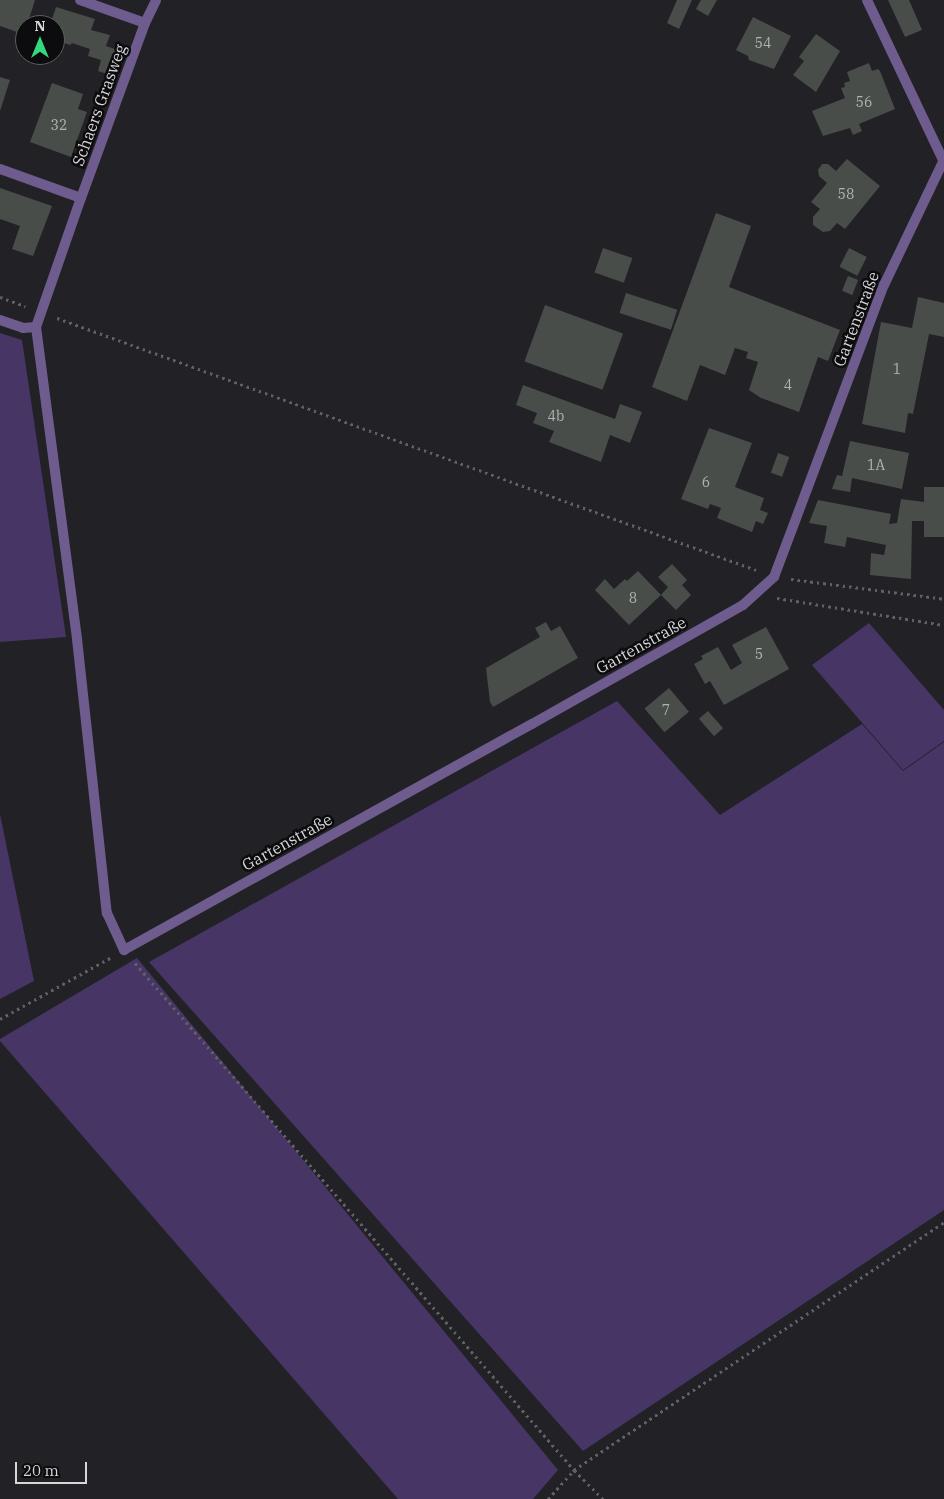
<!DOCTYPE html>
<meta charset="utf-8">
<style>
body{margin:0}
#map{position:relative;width:944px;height:1499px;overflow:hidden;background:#222125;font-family:"IBM Plex Serif",serif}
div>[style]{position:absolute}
.green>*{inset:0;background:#473566}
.building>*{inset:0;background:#484d4a;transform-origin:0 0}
.path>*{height:3px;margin-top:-1.5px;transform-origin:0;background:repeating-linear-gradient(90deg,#616064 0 2.5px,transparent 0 6.5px)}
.service>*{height:10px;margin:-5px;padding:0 5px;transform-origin:5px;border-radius:5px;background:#6e5c8f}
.minor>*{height:10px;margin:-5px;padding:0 5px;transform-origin:5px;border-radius:5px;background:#6e5c8f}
.tertiary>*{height:10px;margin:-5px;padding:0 5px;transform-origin:5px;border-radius:5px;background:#6e5c8f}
span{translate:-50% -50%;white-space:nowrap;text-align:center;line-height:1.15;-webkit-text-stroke:5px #0c0b0d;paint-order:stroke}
.number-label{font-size:14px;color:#b2b3b4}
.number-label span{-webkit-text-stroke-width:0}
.street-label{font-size:16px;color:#d6d5d8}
.north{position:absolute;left:15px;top:15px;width:50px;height:50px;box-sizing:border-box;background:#0c0b0d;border:1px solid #5d5c5e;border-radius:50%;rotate:0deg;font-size:14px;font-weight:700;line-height:20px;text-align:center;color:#d6d5d8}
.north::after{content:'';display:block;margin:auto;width:18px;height:22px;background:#34d881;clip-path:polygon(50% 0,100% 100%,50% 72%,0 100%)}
.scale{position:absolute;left:15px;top:1462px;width:72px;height:22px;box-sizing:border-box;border:2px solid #d6d5d8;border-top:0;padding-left:6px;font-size:15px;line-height:18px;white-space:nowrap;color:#d6d5d8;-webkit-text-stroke:4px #0c0b0d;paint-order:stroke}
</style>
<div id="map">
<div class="green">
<div style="clip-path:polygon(0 333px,22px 340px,66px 637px,0 642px)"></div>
<div style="clip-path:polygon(869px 623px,944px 710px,944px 741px,903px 770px,812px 665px)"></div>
<div style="clip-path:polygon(617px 701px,720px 815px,862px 724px,903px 771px,944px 742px,944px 1210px,583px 1451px,149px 962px)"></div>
<div style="clip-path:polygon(0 814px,34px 981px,0 999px)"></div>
<div style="clip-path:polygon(137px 958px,558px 1470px,533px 1499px,398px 1499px,0 1041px,0 1039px)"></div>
</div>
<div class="building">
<div style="clip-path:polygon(0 0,35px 0,29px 19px,39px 23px,39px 25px,25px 25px,25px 52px,18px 50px,23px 34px,0 26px)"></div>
<div style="clip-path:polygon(677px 0,692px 0,679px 29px,667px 23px)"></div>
<div style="clip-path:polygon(701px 0,717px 0,708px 16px,696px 9px)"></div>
<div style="clip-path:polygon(888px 0,909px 0,922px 30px,905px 37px)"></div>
<div style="clip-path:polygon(56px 7px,95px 19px,91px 30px,110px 35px,106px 46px,118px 50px,110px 75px,98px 71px,101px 60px,88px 56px,90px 49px,72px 43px,70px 45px,61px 42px,60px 39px,55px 38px,55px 25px,50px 25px)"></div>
<div style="clip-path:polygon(753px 17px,791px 36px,774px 69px,749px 60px,748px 56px,736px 50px)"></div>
<div style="clip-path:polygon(816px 34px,840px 51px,816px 92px,793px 75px,804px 61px,799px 57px)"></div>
<div style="clip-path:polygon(869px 63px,872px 71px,878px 69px,880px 71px,895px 109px,859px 124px,862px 131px,853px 135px,850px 128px,823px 136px,812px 111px,845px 98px,841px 88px,845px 87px,844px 83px,850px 81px,847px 72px)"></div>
<div style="clip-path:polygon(0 77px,10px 80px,0 111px)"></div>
<div style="clip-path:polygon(52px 83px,83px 94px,78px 109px,87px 112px,71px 157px,30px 142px)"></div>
<div style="clip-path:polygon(847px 159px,880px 186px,845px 229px,837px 223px,830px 231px,823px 232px,813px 225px,813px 217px,820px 209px,811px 202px,827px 183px,819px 176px,818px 170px,822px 164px,828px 164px,836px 171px)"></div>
<div style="clip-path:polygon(0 188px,52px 206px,33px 256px,12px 249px,20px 226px,0 219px)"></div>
<div style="clip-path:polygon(716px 213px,751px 226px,729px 287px,840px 330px,828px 361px,818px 357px,799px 412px,761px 398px,749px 390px,758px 362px,746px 358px,748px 352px,735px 348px,725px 375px,700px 365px,687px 401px,652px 387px)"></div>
<div style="left:603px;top:248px;width:31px;height:26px;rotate:19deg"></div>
<div style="left:849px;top:248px;width:20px;height:21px;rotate:27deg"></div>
<div style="left:848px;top:276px;width:11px;height:16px;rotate:22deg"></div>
<div style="left:626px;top:293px;width:54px;height:21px;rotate:18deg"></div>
<div style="clip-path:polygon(918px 297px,944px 303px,944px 337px,929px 334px,913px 414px,908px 413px,905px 433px,862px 424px,881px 322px,912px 328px)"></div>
<div style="left:545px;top:305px;width:83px;height:60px;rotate:20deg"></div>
<div style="clip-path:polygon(523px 385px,615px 419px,620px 404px,642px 412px,630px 443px,610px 435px,601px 462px,549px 442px,554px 431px,533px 423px,537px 413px,516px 405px)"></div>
<div style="clip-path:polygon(709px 428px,752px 443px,735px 487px,764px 498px,760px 510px,768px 513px,763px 524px,756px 521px,752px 532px,717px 518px,721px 508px,710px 504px,708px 509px,681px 499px)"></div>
<div style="clip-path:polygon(850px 441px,909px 453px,902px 489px,852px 478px,850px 492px,832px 489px,837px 475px,842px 476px)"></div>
<div style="left:778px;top:453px;width:12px;height:21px;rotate:20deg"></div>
<div style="clip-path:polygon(924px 487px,944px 487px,944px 537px,924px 537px,924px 521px,912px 521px,911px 579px,870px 575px,871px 553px,884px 555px,886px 545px,847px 537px,845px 547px,824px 543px,827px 526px,809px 523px,818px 500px,891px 514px,889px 524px,897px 523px,901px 499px,924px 502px)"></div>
<div style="clip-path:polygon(672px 564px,687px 580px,682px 585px,691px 595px,676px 610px,661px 595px,668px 587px,658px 577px)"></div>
<div style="clip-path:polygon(638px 571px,661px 595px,629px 625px,595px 590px,605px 579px,614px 589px,625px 579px,627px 581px)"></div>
<div style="clip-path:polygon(546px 622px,551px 631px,560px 626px,578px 658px,493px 707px,490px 702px,486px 668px,540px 637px,535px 628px)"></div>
<div style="clip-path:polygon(766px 627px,789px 669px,724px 705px,710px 681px,705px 684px,694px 664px,703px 659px,701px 656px,718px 647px,731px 670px,742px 663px,732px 645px)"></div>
<div style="left:669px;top:688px;width:31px;height:32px;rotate:50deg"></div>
<div style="left:708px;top:711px;width:23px;height:12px;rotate:49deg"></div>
</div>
<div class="path">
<div style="left:0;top:297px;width:27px;rotate:20deg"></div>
<div style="left:57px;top:318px;width:743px;rotate:19.82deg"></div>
<div style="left:791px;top:579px;width:154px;rotate:7.4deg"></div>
<div style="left:777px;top:598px;width:169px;rotate:9.2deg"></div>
<div style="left:135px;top:963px;width:671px;rotate:49.11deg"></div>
<div style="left:574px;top:1470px;width:41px;rotate:45deg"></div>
<div style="left:0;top:1019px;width:126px;rotate:-29deg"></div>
<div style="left:548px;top:1499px;width:39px;rotate:-48deg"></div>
<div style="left:574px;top:1470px;width:445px;rotate:-33.8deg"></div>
</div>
<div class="service">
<div style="left:36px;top:327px;width:315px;rotate:82.5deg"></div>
<div style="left:77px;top:639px;width:276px;rotate:83.8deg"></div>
<div style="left:107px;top:913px;width:41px;rotate:65.3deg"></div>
<div style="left:124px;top:950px;width:466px;rotate:-29deg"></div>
</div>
<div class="minor">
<div style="left:80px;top:0;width:69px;rotate:19.5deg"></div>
<div style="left:0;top:169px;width:86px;rotate:19.7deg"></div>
<div style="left:0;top:320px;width:24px;rotate:19deg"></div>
<div style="left:23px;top:328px;width:13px;rotate:-4deg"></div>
<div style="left:36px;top:327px;width:137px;rotate:-70.8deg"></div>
<div style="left:81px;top:198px;width:186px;rotate:-69.9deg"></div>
<div style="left:145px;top:23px;width:25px;rotate:-64deg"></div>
<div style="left:532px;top:724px;width:242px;rotate:-29.4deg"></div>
<div style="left:743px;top:605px;width:42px;rotate:-42.1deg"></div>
<div style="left:774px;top:577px;width:312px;rotate:-69.4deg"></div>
<div style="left:884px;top:285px;width:139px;rotate:-64.4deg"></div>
</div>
<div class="tertiary">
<div style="left:867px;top:0;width:179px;rotate:64.6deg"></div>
</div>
<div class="number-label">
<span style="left:763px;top:43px">54</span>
<span style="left:864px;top:102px">56</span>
<span style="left:59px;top:125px">32</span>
<span style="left:846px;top:194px">58</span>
<span style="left:897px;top:369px">1</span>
<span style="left:788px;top:385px">4</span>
<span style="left:556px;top:416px">4b</span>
<span style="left:876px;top:465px">1A</span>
<span style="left:706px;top:482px">6</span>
<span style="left:633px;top:598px">8</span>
<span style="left:759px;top:654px">5</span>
<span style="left:666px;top:710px">7</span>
</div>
<div class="street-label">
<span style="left:99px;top:105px;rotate:-70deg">Schaers Grasweg</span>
<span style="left:856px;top:319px;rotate:-69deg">Gartenstraße</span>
<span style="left:641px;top:645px;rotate:-29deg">Gartenstraße</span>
<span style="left:287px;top:842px;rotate:-29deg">Gartenstraße</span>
</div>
<div class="north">N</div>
<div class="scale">20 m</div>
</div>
